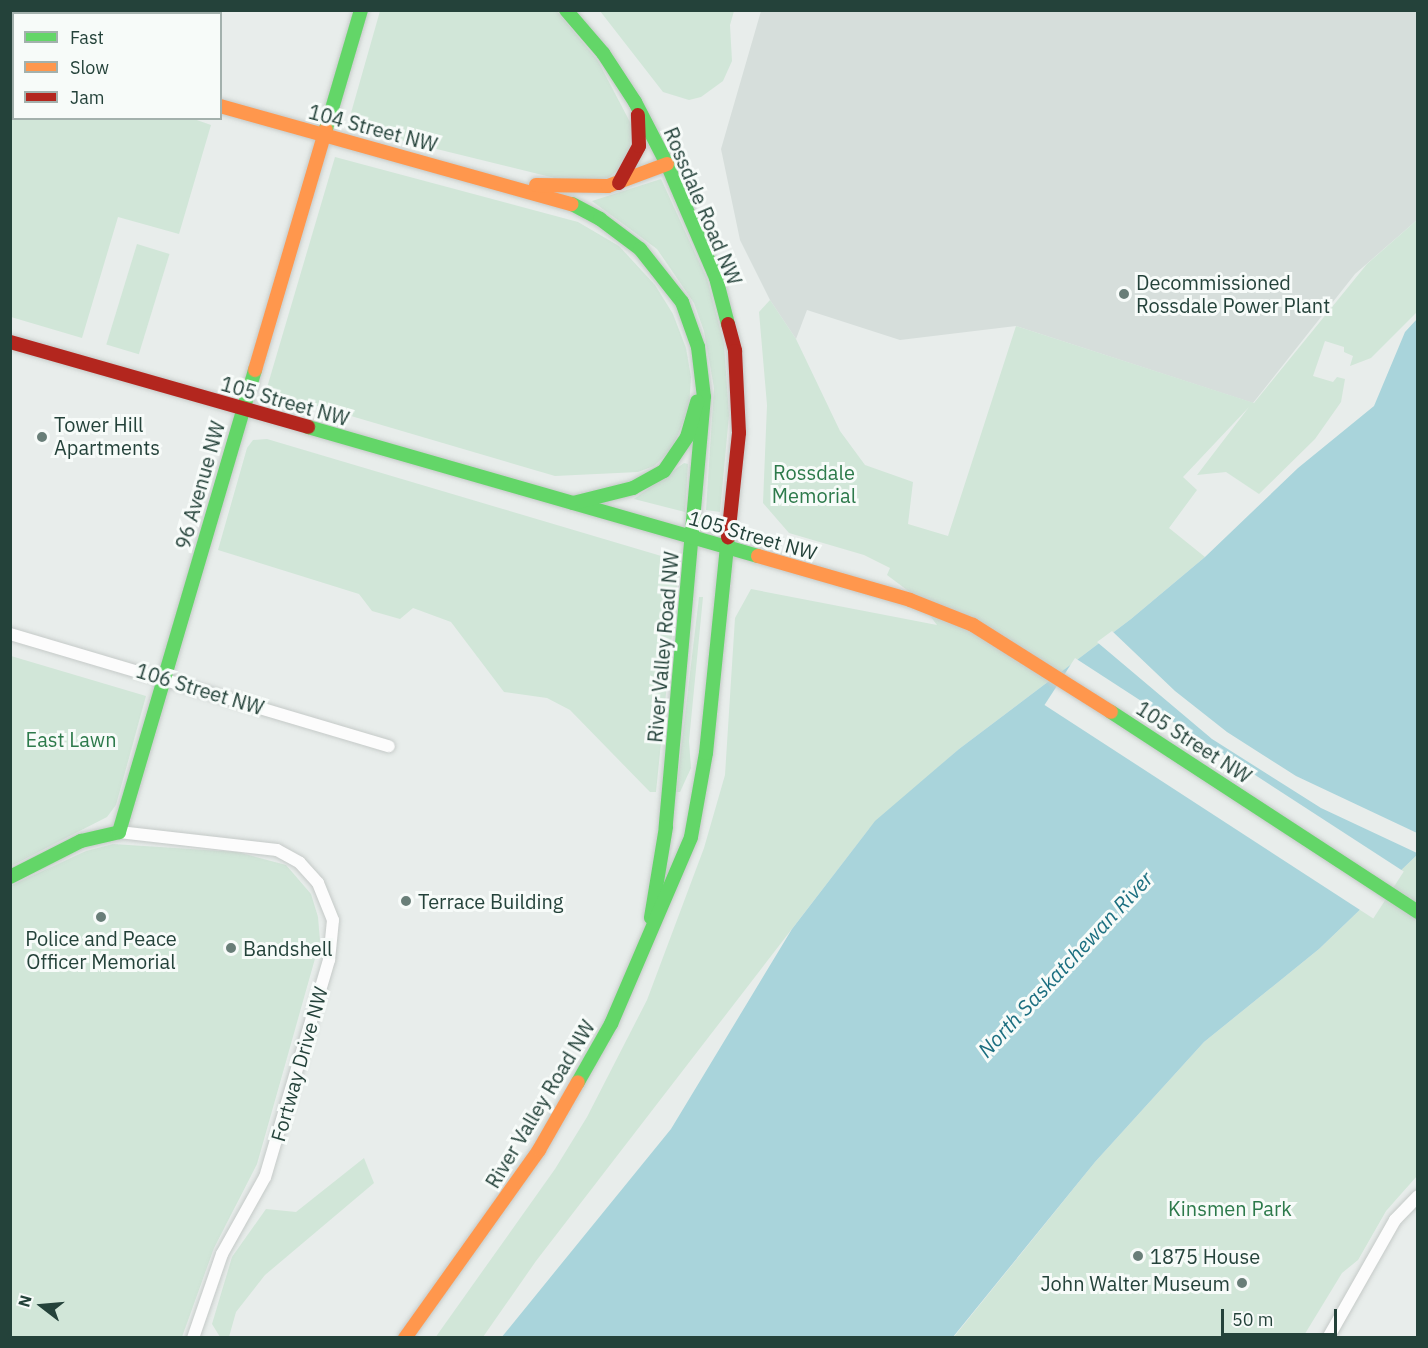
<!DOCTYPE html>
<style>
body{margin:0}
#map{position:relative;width:1428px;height:1348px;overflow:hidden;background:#e8edeb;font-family:"IBM Plex Sans",sans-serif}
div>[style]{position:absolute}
.built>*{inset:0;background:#d6dedb}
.green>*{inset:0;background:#d1e6d8;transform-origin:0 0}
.water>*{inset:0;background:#a9d4db}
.pier>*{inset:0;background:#e8edeb;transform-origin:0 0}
.roads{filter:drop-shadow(0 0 2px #c5cac8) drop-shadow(0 0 2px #c5cac8)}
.street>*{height:12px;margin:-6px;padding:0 6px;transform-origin:6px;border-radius:6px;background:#fcfcfc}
.fast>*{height:14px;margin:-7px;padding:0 7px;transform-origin:7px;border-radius:7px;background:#63d668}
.slow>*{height:14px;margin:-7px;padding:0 7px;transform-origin:7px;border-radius:7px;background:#ff974d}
.jam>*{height:14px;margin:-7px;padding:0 7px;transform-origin:7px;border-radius:7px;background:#b3261e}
.dots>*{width:16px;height:16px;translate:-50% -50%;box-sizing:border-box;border:3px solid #f7fbf9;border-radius:50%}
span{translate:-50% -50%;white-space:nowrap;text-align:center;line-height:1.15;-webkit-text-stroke:6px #f7fbf9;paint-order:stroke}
.street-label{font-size:20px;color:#24423a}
.poi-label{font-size:20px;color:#24423a}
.left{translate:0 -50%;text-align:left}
.right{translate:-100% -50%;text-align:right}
.park-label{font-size:20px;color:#2d7a4b}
.water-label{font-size:21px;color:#1c6f80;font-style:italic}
.frame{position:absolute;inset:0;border:12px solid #24423a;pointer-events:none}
.legend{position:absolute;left:12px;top:12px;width:210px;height:108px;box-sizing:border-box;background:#f7fbf9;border:2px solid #a3b1ad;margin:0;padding:8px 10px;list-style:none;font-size:18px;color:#24423a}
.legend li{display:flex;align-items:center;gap:12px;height:30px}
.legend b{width:30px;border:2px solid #a3b1ad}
.north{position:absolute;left:12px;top:1276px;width:60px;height:60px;-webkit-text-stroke:4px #f7fbf9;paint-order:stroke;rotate:286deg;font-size:16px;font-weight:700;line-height:24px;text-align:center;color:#24423a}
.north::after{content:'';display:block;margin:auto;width:21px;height:27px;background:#24423a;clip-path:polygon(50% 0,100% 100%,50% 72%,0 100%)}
.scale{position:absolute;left:1221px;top:1309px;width:116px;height:27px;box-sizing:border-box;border:3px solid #24423a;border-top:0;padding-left:8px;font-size:18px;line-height:21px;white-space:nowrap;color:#24423a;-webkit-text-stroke:4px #f7fbf9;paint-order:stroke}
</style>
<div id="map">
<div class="built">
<div style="clip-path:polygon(761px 11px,1417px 11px,1417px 220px,1355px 274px,1253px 403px,1016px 326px,900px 340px,807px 310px,796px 339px,770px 300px,740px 240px,721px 149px)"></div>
</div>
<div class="green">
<div style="clip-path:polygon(556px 10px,598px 61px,631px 124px,630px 149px,618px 170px,608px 178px,571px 182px,347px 127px,380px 11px)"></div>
<div style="clip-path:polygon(101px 11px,101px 10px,219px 11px,101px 13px)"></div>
<div style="clip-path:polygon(600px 11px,734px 11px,730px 25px,732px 61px,723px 81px,701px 97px,689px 100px,663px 92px)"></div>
<div style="clip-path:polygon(11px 64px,14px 118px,191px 118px,211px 125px,179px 234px,118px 217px,82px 338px,11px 317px)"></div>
<div style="clip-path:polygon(335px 157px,578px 222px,619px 246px,655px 285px,673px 314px,686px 348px,691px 377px,689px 408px,672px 449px,654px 466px,638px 472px,555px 476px,266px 391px)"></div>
<div style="clip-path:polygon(661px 179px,707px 279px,724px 344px,729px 415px,720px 512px,706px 510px,714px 388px,704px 331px,694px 303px,657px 249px,592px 201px)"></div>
<div style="clip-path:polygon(1417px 220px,1417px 312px,1371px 358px,1350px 366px,1353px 356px,1344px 352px,1344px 347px,1325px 341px,1313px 376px,1333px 382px,1337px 377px,1345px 379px,1341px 402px,1315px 439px,1259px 494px,1226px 472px,1197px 475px,1249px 407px,1183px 477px,1197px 490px,1169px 528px,1205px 557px,1131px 619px,959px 749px,869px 829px,536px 1261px,483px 1337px,435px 1338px,555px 1169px,587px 1117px,647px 1000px,704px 848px,725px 775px,735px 618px,751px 589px,937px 625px,915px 596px,887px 575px,890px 568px,864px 555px,789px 533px,763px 503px,767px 405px,759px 312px,770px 300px,796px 339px,840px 431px,865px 465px,913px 482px,908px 524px,948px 536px,1016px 326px,1254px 403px,1367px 264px)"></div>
<div style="left:137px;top:244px;width:34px;height:105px;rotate:17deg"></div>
<div style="clip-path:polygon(267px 439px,668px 558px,679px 566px,656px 792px,650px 792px,570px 710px,547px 698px,504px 692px,451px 622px,413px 608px,400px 619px,372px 611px,359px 594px,218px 550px,247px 448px,253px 440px)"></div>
<div style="clip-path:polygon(684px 463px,688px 464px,685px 512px,634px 499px)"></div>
<div style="clip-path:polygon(699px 597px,703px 597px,689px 741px,691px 768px,680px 792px,676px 792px)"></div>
<div style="clip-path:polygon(11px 656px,146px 696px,116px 805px,107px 817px,11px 866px)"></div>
<div style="clip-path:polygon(113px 844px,237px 852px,286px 865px,311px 894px,318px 917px,320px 941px,257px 1164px,214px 1248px,182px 1337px,11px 1337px,10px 886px,86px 851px)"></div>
<div style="clip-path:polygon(1417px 855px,1417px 1176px,1386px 1211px,1358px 1260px,1342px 1273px,1303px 1337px,953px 1338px,1095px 1162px,1204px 1042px,1319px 949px)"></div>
<div style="clip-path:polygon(364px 1158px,374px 1183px,265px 1275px,236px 1312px,229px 1337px,220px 1337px,212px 1324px,232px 1257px,266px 1209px,296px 1212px)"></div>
</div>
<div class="water">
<div style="clip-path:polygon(1417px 319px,1417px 855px,1319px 949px,1204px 1042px,1095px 1162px,953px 1337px,501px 1338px,671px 1129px,792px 929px,875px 821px,959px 749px,1131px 619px,1205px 557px,1298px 468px,1374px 406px,1405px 332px)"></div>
</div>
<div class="pier">
<div style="clip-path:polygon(1112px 631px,1175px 691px,1227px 732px,1296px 776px,1417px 833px,1417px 853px,1321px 808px,1212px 739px,1097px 642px)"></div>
<div style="left:1075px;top:658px;width:392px;height:56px;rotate:33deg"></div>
</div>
<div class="roads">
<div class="street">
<div style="left:10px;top:634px;width:395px;rotate:16.5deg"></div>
<div style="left:119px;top:832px;width:159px;rotate:6.5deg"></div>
<div style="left:277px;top:850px;width:26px;rotate:29deg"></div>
<div style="left:300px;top:863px;width:27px;rotate:48deg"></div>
<div style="left:318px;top:883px;width:40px;rotate:68deg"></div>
<div style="left:333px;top:920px;width:40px;rotate:95.7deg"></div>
<div style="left:329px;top:960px;width:226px;rotate:106.4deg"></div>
<div style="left:265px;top:1177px;width:88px;rotate:119.2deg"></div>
<div style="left:222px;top:1254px;width:89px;rotate:109deg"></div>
<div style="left:1328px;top:1338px;width:136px;rotate:-60.4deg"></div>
<div style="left:1395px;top:1220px;width:33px;rotate:-46deg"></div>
</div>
<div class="fast">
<div style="left:566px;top:10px;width:57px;rotate:49.3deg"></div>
<div style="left:603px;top:53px;width:59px;rotate:56.9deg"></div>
<div style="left:635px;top:102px;width:70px;rotate:62.7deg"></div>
<div style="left:667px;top:164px;width:124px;rotate:66.7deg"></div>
<div style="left:716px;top:278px;width:48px;rotate:75.4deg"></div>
<div style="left:10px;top:18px;width:5px;rotate:37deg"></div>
<div style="left:326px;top:129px;width:124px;rotate:-73.6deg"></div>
<div style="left:572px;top:204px;width:32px;rotate:28deg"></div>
<div style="left:600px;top:219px;width:50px;rotate:36.9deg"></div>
<div style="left:640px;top:249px;width:68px;rotate:51.6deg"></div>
<div style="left:682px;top:302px;width:48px;rotate:70.4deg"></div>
<div style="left:698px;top:347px;width:50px;rotate:83.2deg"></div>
<div style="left:704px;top:397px;width:432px;rotate:95.1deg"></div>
<div style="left:666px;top:827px;width:92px;rotate:99.4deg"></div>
<div style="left:308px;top:427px;width:468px;rotate:16deg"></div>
<div style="left:573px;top:503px;width:62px;rotate:-14deg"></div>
<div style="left:633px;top:488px;width:35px;rotate:-29deg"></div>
<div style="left:664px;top:471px;width:41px;rotate:-55.9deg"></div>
<div style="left:687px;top:437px;width:37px;rotate:-74deg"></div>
<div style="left:1111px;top:712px;width:366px;rotate:33.1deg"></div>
<div style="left:10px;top:877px;width:80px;rotate:-26.9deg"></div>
<div style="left:81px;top:841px;width:39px;rotate:-13deg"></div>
<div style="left:119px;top:832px;width:482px;rotate:-73.6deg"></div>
<div style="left:578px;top:1082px;width:67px;rotate:-60.4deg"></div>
<div style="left:611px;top:1024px;width:203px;rotate:-66.8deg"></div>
<div style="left:691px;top:837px;width:85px;rotate:-79.9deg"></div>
<div style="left:706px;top:753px;width:217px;rotate:-84.2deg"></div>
</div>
<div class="slow">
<div style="left:10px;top:53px;width:4px;rotate:14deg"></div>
<div style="left:220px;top:106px;width:365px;rotate:15.6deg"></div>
<div style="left:536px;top:185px;width:72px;rotate:0.8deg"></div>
<div style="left:608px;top:186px;width:63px;rotate:-20.4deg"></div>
<div style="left:255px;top:370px;width:251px;rotate:-73.6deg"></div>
<div style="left:758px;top:556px;width:158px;rotate:16.1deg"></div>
<div style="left:910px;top:600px;width:68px;rotate:21.6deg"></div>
<div style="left:973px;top:625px;width:163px;rotate:32.2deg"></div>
<div style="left:405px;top:1338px;width:231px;rotate:-54.5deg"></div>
<div style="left:539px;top:1150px;width:78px;rotate:-60.2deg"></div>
</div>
<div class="jam">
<div style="left:619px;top:183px;width:42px;rotate:-61.6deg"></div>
<div style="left:639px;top:146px;width:31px;rotate:-92deg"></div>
<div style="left:728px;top:324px;width:28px;rotate:75deg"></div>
<div style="left:735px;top:351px;width:82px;rotate:87.2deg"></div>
<div style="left:739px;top:433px;width:105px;rotate:96deg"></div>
<div style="left:10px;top:342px;width:310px;rotate:15.9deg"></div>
</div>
</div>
<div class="dots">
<div style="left:1124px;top:294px;background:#697e78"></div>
<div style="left:42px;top:437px;background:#697e78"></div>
<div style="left:406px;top:901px;background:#697e78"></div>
<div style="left:101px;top:917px;background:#697e78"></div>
<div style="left:231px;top:948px;background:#697e78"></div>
<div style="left:1138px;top:1256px;background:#697e78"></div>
<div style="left:1242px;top:1283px;background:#697e78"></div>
</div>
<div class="street-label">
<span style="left:373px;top:128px;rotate:15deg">104 Street NW</span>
<span style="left:703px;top:206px;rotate:67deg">Rossdale Road NW</span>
<span style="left:285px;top:401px;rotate:16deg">105 Street NW</span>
<span style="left:200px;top:485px;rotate:-74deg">96 Avenue NW</span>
<span style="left:753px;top:535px;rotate:16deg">105 Street NW</span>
<span style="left:663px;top:647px;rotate:-85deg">River Valley Road NW</span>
<span style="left:200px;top:689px;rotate:17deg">106 Street NW</span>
<span style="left:1194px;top:742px;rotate:33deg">105 Street NW</span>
<span style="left:299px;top:1064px;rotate:-74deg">Fortway Drive NW</span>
<span style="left:540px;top:1104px;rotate:-59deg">River Valley Road NW</span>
</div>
<div class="poi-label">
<span class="left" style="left:1136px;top:294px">Decommissioned<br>Rossdale Power Plant</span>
<span class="left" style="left:54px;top:436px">Tower Hill<br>Apartments</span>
<span class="left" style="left:418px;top:901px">Terrace Building</span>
<span style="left:101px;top:950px">Police and Peace<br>Officer Memorial</span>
<span class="left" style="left:243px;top:948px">Bandshell</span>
<span class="left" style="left:1150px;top:1256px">1875 House</span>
<span class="right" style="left:1230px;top:1283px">John Walter Museum</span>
</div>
<div class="park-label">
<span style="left:814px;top:484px">Rossdale<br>Memorial</span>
<span style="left:71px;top:739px">East Lawn</span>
<span style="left:1230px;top:1208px">Kinsmen Park</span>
</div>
<div class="water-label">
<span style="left:1065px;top:964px;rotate:-47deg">North Saskatchewan River</span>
</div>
<div class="frame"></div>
<ul class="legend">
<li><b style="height:8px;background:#63d668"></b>Fast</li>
<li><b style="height:8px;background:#ff974d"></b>Slow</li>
<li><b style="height:8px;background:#b3261e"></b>Jam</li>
</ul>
<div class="north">N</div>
<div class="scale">50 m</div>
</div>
